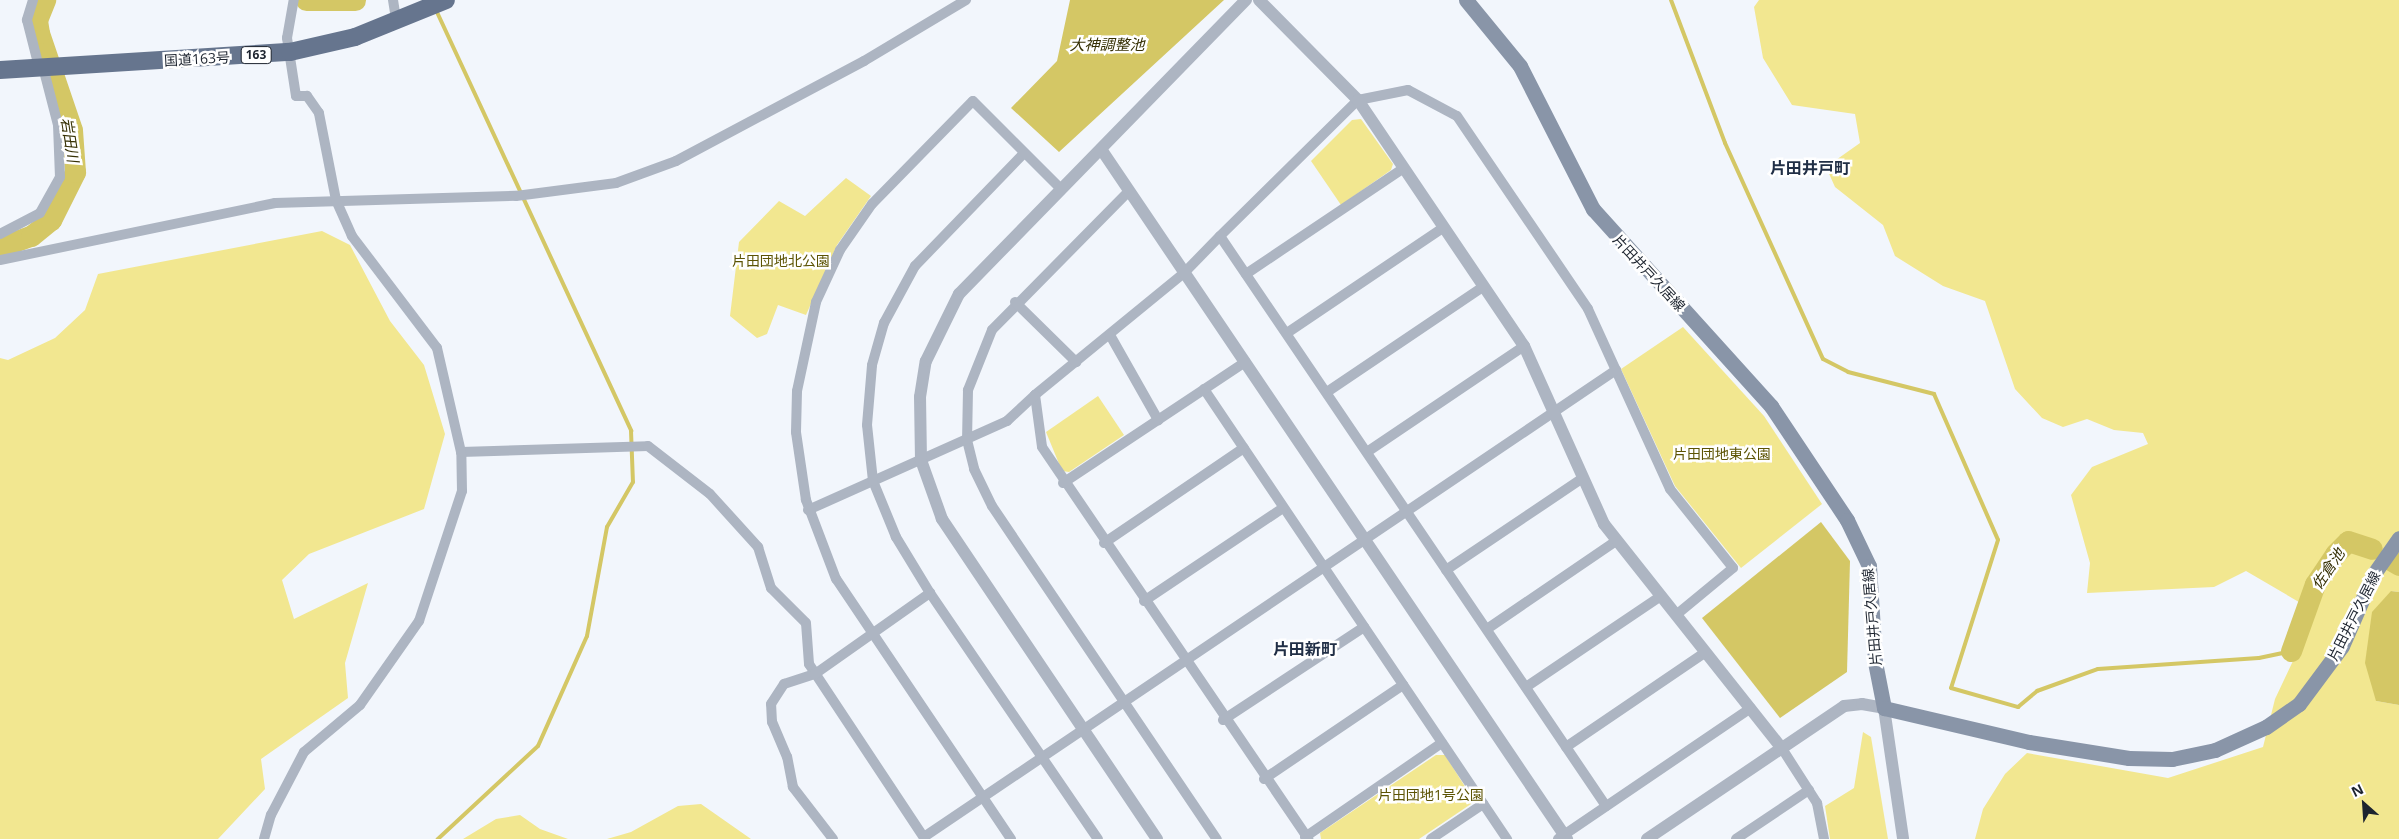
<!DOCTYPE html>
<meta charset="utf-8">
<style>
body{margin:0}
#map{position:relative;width:2399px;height:839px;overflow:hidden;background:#f2f6fc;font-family:"Open Sans","Noto Sans JP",sans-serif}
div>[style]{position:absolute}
.green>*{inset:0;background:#f2e790}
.water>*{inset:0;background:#d4c765}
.stream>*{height:4px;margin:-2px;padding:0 2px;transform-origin:2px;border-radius:2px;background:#d4c765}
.river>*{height:21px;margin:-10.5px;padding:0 10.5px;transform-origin:10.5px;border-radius:10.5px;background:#d4c765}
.minor>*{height:10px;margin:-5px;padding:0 5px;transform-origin:5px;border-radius:5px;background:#adb5c2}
.tertiary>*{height:12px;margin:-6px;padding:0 6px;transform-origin:6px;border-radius:6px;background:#adb5c2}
.secondary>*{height:15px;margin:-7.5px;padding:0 7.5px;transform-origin:7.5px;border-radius:7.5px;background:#8995a8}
.trunk>*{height:18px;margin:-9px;padding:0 9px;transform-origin:9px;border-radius:9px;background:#66758e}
span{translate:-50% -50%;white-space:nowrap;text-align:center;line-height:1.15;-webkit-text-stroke:5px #fff;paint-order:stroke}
.shield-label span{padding:1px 4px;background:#fff;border:1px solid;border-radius:4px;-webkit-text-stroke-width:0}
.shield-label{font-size:12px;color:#1d242f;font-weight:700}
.street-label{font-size:14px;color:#1d242f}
.park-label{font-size:14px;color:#5c5303}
.water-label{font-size:15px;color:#363004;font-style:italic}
.quarter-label{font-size:16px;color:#212f46;font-weight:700}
.north{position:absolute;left:2339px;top:779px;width:50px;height:50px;-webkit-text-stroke:4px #fff;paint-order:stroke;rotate:334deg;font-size:14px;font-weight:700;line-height:20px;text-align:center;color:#1d242f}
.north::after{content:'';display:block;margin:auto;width:18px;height:22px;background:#1d242f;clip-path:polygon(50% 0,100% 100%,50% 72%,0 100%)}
</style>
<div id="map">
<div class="green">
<div style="clip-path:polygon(1759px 0,2399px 0,2399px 592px,2391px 591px,2376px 701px,2399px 705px,2399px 839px,1975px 839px,1983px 809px,2005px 774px,2027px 753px,2168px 778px,2263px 747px,2275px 699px,2316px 612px,2246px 571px,2214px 587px,2087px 593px,2090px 563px,2071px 495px,2092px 467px,2148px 444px,2143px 433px,2114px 430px,2087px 419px,2063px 427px,2042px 418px,2015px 389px,1985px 301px,1943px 286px,1895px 256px,1883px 225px,1835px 187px,1826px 167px,1860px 143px,1855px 114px,1792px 105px,1763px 58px,1754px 7px)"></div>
<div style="clip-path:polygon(1361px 119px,1393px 164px,1391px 170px,1341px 205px,1311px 161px,1352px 120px)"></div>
<div style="clip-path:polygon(846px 178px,871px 196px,837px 245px,806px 315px,778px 305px,767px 334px,757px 338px,730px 316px,739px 242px,779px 201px,805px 216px)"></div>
<div style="clip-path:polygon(322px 231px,350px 245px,390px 321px,424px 365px,445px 434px,424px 509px,309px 554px,282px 580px,294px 619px,368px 583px,345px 663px,348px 698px,261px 759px,265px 789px,218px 839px,0 839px,0 358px,8px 360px,55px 338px,85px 310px,98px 274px)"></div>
<div style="clip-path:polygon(1683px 327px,1764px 416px,1822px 504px,1741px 568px,1675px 486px,1621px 369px)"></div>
<div style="clip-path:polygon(1098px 396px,1124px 435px,1069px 472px,1062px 471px,1046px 432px)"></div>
<div style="clip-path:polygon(1863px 732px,1871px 737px,1888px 839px,1830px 839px,1825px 806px,1854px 788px)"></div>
<div style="clip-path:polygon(1436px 755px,1445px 755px,1471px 796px,1471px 804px,1419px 839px,1321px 839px,1320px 833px)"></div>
<div style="clip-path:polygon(701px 804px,751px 839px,607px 839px,631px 832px,678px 806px)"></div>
<div style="clip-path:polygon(520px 815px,540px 829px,568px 839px,463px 839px,496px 819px)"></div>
</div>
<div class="water">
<div style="clip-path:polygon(1070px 0,1224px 0,1059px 152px,1011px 108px,1057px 61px)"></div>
<div style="clip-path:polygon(1821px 522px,1850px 561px,1847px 672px,1780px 718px,1702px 618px)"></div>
<div style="clip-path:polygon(2391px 591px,2399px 592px,2399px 705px,2376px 701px,2365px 663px,2372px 612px)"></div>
</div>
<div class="stream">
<div style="left:1671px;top:0;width:153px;rotate:69.3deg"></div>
<div style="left:1725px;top:143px;width:237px;rotate:65.6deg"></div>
<div style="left:1823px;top:359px;width:28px;rotate:27deg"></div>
<div style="left:1848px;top:372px;width:89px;rotate:14.3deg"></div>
<div style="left:1934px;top:394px;width:159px;rotate:66.3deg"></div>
<div style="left:1998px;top:540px;width:155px;rotate:107.6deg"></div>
<div style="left:1951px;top:688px;width:70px;rotate:15.8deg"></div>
<div style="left:2018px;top:707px;width:25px;rotate:-40deg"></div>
<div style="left:2037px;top:691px;width:65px;rotate:-19.8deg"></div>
<div style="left:2098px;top:669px;width:161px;rotate:-3.9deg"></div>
<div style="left:2259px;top:658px;width:33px;rotate:-12deg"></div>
<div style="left:436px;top:10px;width:464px;rotate:65.1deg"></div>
<div style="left:631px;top:431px;width:51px;rotate:87.8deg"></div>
<div style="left:633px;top:482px;width:52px;rotate:120deg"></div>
<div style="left:607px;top:527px;width:111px;rotate:100.4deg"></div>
<div style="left:587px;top:636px;width:120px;rotate:114deg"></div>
<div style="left:538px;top:746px;width:137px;rotate:137.1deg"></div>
</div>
<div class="river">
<div style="left:306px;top:0;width:49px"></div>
<div style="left:0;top:247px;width:33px;rotate:-20deg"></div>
<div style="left:31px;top:236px;width:26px;rotate:-39deg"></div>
<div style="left:51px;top:220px;width:54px;rotate:-63.4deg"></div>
<div style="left:75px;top:172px;width:42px;rotate:-94.1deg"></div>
<div style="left:72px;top:130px;width:102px;rotate:-108.8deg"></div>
<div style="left:39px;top:33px;width:13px;rotate:-99deg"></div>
<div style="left:37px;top:20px;width:22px;rotate:-68deg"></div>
<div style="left:2392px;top:561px;width:8px;rotate:30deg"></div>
<div style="left:2291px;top:651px;width:71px;rotate:-70.3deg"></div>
<div style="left:2315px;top:584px;width:36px;rotate:-56deg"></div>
<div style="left:2335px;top:554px;width:18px;rotate:-45deg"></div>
<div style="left:2348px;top:541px;width:25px;rotate:18deg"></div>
</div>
<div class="minor">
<div style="left:33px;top:0;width:21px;rotate:107deg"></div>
<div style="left:27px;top:20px;width:49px;rotate:75.7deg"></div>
<div style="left:393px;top:0;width:20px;rotate:81deg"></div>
<div style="left:1129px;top:191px;width:195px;rotate:134.6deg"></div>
<div style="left:992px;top:330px;width:65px;rotate:111.8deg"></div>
<div style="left:968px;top:390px;width:50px;rotate:91.1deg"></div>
<div style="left:967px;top:440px;width:30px;rotate:76deg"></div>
<div style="left:974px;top:469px;width:41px;rotate:64.1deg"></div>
<div style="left:992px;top:506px;width:402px;rotate:56deg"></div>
<div style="left:0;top:234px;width:45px;rotate:-27.7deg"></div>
<div style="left:40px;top:213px;width:41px;rotate:-60.9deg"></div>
<div style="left:60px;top:177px;width:52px;rotate:-92.2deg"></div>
<div style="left:58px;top:125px;width:60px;rotate:-104.5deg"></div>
<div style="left:1220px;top:236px;width:52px;rotate:134.2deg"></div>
<div style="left:1184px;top:273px;width:193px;rotate:140.7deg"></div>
<div style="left:1035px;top:395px;width:52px;rotate:82.3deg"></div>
<div style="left:1042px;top:447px;width:474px;rotate:55.8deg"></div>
<div style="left:0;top:260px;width:281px;rotate:-11.7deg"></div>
<div style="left:275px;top:203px;width:241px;rotate:-1.7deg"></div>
<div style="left:516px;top:196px;width:101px;rotate:-7.4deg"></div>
<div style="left:616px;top:183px;width:64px;rotate:-20.1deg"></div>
<div style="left:676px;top:161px;width:213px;rotate:-28deg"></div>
<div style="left:864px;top:61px;width:119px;rotate:-30.9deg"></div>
<div style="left:1246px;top:274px;width:190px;rotate:-33.9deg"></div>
<div style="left:1015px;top:302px;width:86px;rotate:44.5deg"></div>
<div style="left:1287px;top:333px;width:189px;rotate:-34deg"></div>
<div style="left:1110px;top:335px;width:98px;rotate:60.5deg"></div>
<div style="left:1204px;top:389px;width:543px;rotate:56.05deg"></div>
<div style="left:1327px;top:392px;width:189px;rotate:-34deg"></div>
<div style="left:461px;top:452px;width:187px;rotate:-1.8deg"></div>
<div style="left:648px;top:446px;width:78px;rotate:37.7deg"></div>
<div style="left:710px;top:494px;width:72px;rotate:47.8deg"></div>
<div style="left:758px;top:547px;width:43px;rotate:72.4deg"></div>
<div style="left:771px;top:588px;width:49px;rotate:45deg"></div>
<div style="left:806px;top:623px;width:41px;rotate:85.8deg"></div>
<div style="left:809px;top:664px;width:210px;rotate:56.5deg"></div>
<div style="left:1367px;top:452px;width:189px;rotate:-34deg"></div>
<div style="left:1063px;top:483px;width:219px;rotate:-33.6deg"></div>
<div style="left:808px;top:510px;width:218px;rotate:-24.1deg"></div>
<div style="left:1007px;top:421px;width:38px;rotate:-43deg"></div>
<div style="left:1104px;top:543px;width:169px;rotate:-34.2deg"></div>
<div style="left:1446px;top:570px;width:165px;rotate:-33.9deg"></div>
<div style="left:930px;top:593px;width:66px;rotate:-121.3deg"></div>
<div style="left:896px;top:537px;width:61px;rotate:-112.3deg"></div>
<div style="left:873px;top:481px;width:56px;rotate:-96.1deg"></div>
<div style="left:867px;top:425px;width:60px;rotate:-85.2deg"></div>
<div style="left:872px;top:365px;width:44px;rotate:-74.1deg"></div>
<div style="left:884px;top:323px;width:65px;rotate:-61.5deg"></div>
<div style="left:915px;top:266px;width:157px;rotate:-46deg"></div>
<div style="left:1144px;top:601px;width:167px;rotate:-33.8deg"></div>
<div style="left:1487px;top:629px;width:156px;rotate:-34.3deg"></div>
<div style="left:1526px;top:687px;width:163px;rotate:-34deg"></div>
<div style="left:1223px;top:720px;width:169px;rotate:-33.4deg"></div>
<div style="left:1566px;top:747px;width:169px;rotate:-34.2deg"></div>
<div style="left:1781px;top:747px;width:67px;rotate:57.3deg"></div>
<div style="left:1817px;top:803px;width:37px;rotate:79deg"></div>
<div style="left:1264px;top:779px;width:168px;rotate:-34.1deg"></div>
<div style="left:1606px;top:806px;width:688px;rotate:-124.11deg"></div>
<div style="left:1220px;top:236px;width:194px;rotate:-44.6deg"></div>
<div style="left:1358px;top:100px;width:51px;rotate:-11.3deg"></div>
<div style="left:1408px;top:90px;width:55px;rotate:28deg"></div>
<div style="left:1457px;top:116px;width:233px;rotate:55.8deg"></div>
<div style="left:1588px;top:309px;width:198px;rotate:65.5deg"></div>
<div style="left:1670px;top:489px;width:101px;rotate:51.4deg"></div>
<div style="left:1733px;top:568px;width:74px;rotate:140.5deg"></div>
<div style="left:924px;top:837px;width:835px;rotate:-34.01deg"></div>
<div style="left:1305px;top:837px;width:166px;rotate:-34.5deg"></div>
<div style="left:264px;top:839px;width:25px;rotate:-74deg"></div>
<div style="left:271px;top:815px;width:71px;rotate:-62.4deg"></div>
<div style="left:304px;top:752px;width:73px;rotate:-40deg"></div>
<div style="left:360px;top:705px;width:103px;rotate:-54.9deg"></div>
<div style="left:419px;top:621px;width:137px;rotate:-71.7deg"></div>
<div style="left:462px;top:491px;width:39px;rotate:-91deg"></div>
<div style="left:461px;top:452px;width:107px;rotate:-103deg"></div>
<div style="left:437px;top:348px;width:141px;rotate:-127.2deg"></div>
<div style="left:352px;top:236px;width:39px;rotate:-114deg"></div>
<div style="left:336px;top:200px;width:89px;rotate:-101.1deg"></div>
<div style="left:319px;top:113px;width:21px;rotate:-125deg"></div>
<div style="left:307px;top:96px;width:11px;rotate:180deg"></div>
<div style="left:296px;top:96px;width:59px;rotate:-98.8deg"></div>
<div style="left:287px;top:38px;width:39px;rotate:-80deg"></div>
<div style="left:833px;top:839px;width:66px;rotate:-127.6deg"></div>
<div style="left:793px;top:787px;width:31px;rotate:-101deg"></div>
<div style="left:787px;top:757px;width:38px;rotate:-113deg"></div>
<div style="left:772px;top:722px;width:18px;rotate:-93deg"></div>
<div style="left:771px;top:704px;width:24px;rotate:-57deg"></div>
<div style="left:784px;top:684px;width:33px;rotate:-18deg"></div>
<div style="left:815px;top:674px;width:141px;rotate:-35.2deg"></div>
<div style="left:930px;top:593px;width:298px;rotate:55.7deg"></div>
<div style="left:1011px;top:839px;width:313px;rotate:-123.9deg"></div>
<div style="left:836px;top:579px;width:85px;rotate:-110.8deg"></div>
<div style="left:806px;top:500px;width:69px;rotate:-98.4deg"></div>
<div style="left:796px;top:432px;width:41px;rotate:-88.6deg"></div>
<div style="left:797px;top:391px;width:91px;rotate:-77.9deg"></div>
<div style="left:816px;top:302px;width:57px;rotate:-65.2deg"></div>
<div style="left:840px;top:250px;width:56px;rotate:-55.2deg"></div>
<div style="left:872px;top:204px;width:144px;rotate:-45.6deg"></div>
<div style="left:973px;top:101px;width:122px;rotate:45deg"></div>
<div style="left:1431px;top:839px;width:63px;rotate:-33.9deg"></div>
<div style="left:1558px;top:839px;width:233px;rotate:-34.2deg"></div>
<div style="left:1736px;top:839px;width:88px;rotate:-33.9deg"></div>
</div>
<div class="tertiary">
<div style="left:1259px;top:0;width:141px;rotate:45.3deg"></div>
<div style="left:1358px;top:100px;width:297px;rotate:56deg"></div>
<div style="left:1524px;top:346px;width:195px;rotate:65.8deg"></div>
<div style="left:1604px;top:524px;width:285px;rotate:51.6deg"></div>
<div style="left:1101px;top:149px;width:833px;rotate:55.97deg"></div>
<div style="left:1157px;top:839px;width:386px;rotate:-123.9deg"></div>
<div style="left:942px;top:519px;width:63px;rotate:-109.6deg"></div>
<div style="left:921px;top:460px;width:63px;rotate:-90.9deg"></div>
<div style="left:920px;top:397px;width:36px;rotate:-81deg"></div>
<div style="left:926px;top:361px;width:75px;rotate:-63.8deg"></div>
<div style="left:959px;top:294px;width:411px;rotate:-45.7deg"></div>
<div style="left:1647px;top:839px;width:238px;rotate:-34deg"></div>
<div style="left:1844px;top:706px;width:18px;rotate:-6deg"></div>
<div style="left:1862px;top:704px;width:22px;rotate:10deg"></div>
<div style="left:1884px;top:708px;width:132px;rotate:81.7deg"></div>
</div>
<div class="secondary">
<div style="left:1466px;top:0;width:85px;rotate:50.7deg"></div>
<div style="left:1520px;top:66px;width:161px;rotate:63deg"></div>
<div style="left:1593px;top:209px;width:266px;rotate:47.9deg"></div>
<div style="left:1771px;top:406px;width:137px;rotate:56.3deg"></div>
<div style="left:1847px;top:520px;width:51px;rotate:64.4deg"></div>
<div style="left:1869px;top:566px;width:96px;rotate:86.4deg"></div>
<div style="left:1875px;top:662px;width:47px;rotate:78.9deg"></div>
<div style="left:1884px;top:708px;width:149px;rotate:13.2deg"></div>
<div style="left:2029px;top:742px;width:101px;rotate:9.1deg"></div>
<div style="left:2129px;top:758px;width:43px;rotate:1.3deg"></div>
<div style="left:2172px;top:759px;width:44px;rotate:-11.8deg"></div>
<div style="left:2215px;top:750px;width:56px;rotate:-24.3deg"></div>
<div style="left:2266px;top:727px;width:40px;rotate:-34.9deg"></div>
<div style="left:2299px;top:704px;width:72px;rotate:-53.4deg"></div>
<div style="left:2342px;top:646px;width:77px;rotate:-66.4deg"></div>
<div style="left:2373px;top:575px;width:45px;rotate:-54.9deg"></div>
</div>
<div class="trunk">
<div style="left:0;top:70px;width:291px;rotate:-3.6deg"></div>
<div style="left:290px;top:52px;width:67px;rotate:-13deg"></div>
<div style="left:355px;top:37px;width:98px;rotate:-22.1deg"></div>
</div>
<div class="shield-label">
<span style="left:256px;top:55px">163</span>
</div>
<div class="street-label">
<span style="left:197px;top:59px;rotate:-3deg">国道163号</span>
<span style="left:1649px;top:273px;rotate:47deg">片田井戸久居線</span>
<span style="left:2354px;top:616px;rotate:-63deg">片田井戸久居線</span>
<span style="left:1872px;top:617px;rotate:-95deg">片田井戸久居線</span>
</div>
<div class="park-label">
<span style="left:781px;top:261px">片田団地北公園</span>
<span style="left:1722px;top:454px">片田団地東公園</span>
<span style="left:1431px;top:795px">片田団地1号公園</span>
</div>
<div class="water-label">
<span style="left:1107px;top:45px">大神調整池</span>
<span style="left:70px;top:140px;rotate:81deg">岩田川</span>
<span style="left:2328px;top:569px;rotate:-56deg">佐倉池</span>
</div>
<div class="quarter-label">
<span style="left:1810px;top:168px">片田井戸町</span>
<span style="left:1305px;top:649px">片田新町</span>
</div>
<div class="north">N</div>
</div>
